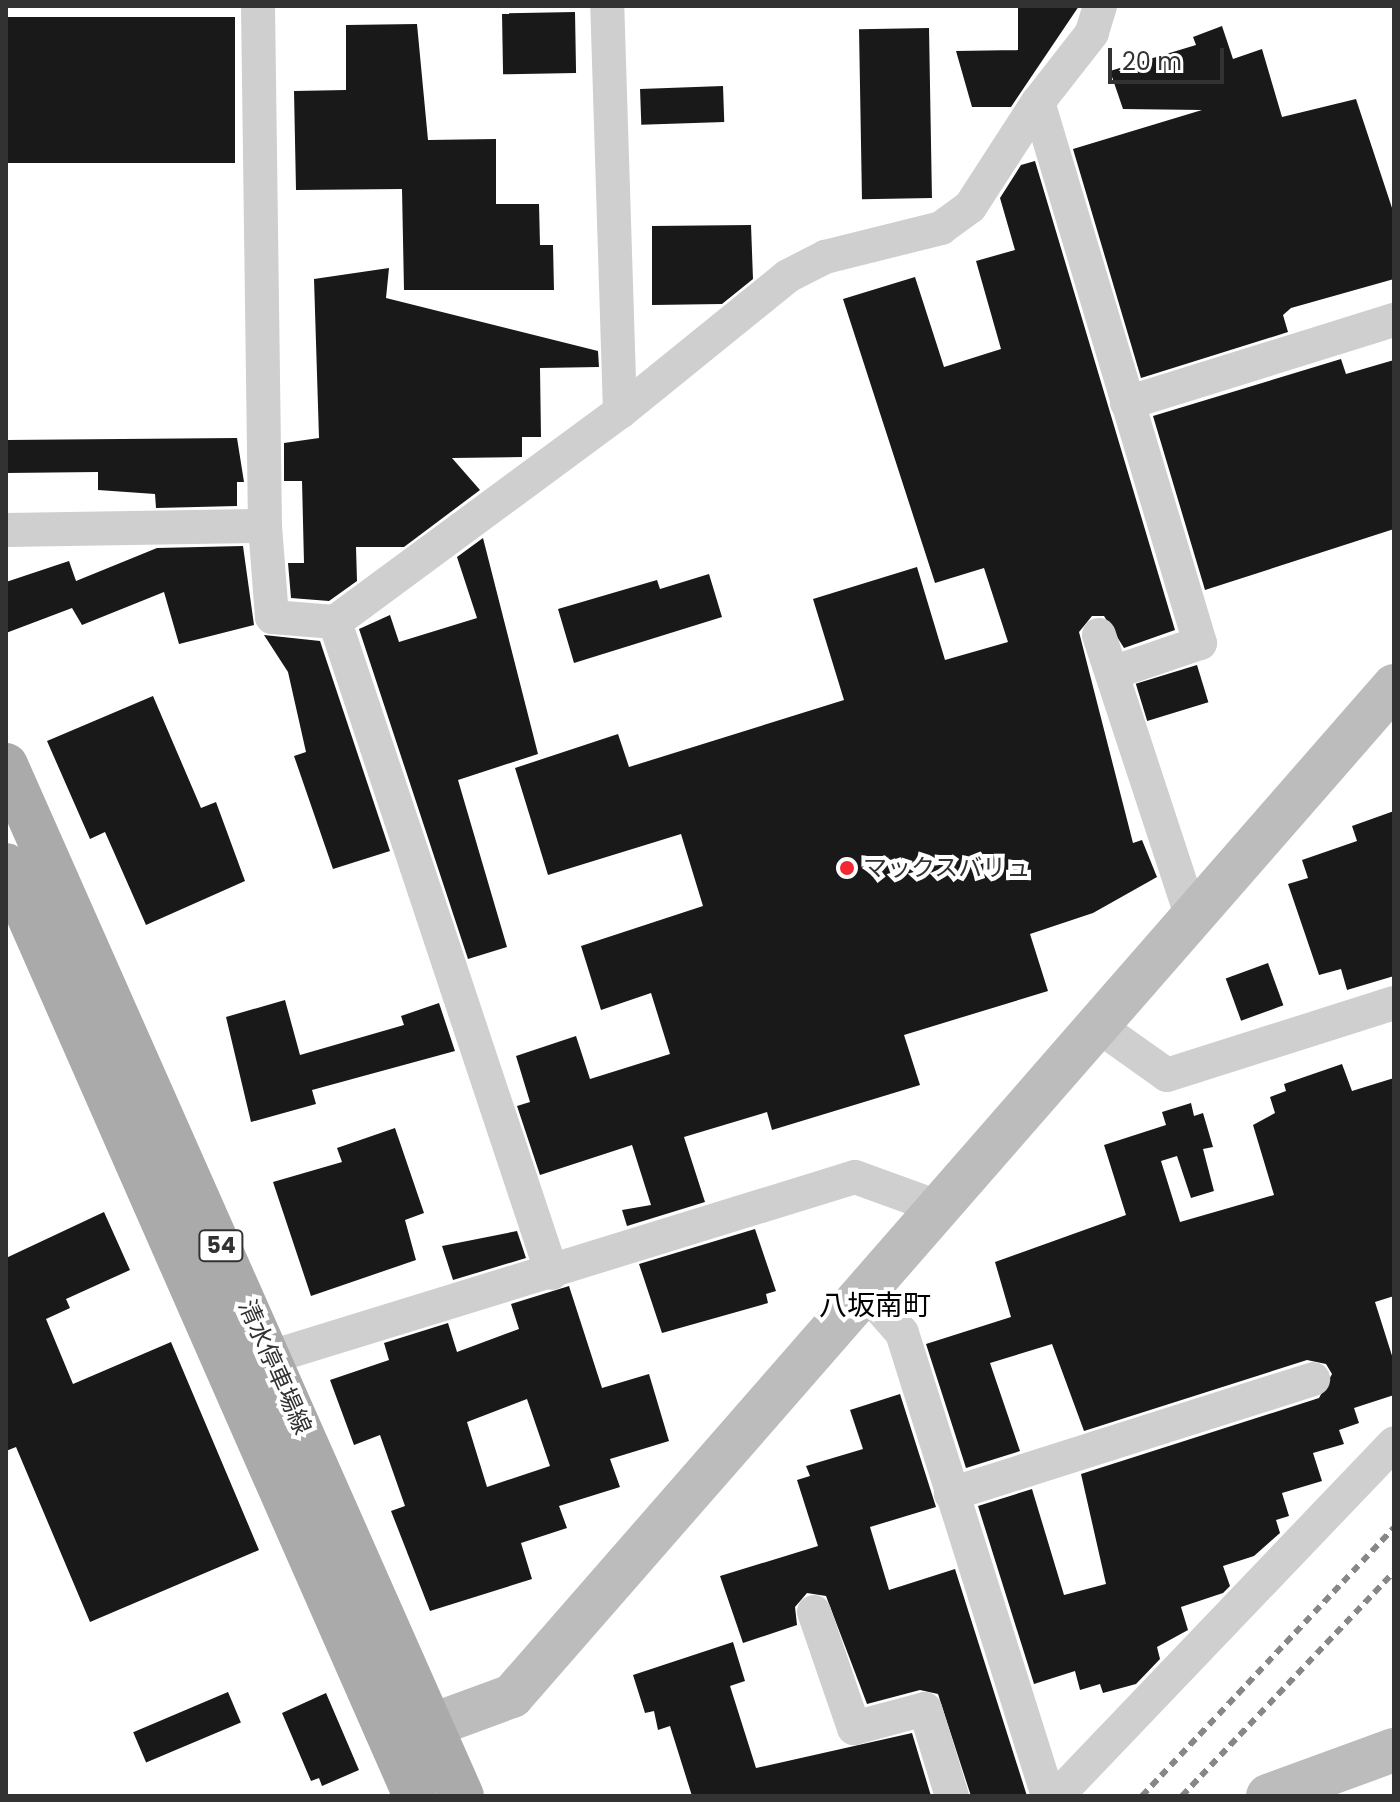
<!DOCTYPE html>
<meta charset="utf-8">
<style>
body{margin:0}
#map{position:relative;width:1400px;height:1802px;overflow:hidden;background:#fff;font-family:Poppins,"Noto Sans JP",sans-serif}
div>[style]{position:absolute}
.building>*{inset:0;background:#191919;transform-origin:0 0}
.street>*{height:34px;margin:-17px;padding:0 17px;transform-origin:17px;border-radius:17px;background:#cfcfcf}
.secondary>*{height:44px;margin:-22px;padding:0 22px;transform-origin:22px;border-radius:22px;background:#bcbcbc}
.primary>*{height:44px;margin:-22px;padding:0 22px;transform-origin:22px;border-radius:22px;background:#aaa}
.rail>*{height:6px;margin-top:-3px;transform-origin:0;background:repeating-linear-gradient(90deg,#878787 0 8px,transparent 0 14px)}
.dots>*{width:22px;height:22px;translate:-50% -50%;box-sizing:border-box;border:4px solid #fff;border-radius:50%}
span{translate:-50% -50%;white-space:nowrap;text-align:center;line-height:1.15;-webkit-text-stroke:8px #fff;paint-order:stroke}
.shield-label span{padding:2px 6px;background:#fff;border:2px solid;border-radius:6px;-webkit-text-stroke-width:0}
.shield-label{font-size:22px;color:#323232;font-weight:700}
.poi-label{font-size:24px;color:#323232}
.left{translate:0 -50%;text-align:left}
.street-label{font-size:24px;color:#323232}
.quarter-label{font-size:28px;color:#000}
.frame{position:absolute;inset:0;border:8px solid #323232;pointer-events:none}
.scale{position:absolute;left:1108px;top:48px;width:116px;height:36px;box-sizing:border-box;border:4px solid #323232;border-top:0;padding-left:10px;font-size:24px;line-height:28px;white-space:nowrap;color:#323232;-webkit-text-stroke:6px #fff;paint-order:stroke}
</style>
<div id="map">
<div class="building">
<div style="clip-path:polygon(1018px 6px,1079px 6px,1011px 107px,972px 107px,956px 51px,1018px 50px)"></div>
<div style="left:575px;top:12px;width:61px;height:73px;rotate:89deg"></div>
<div style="left:235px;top:17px;width:146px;height:229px;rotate:90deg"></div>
<div style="clip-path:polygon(417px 24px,428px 140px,496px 139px,496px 204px,539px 204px,540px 245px,553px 245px,554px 290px,404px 290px,402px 189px,296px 190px,294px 91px,346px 90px,346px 25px)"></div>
<div style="clip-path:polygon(1222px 26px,1233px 59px,1262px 49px,1282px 117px,1356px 99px,1394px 214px,1394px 279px,1291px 308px,1283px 315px,1288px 332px,1141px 378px,1073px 149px,1202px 110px,1123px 109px,1110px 71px,1196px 45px,1193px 37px)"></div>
<div style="left:929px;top:28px;width:170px;height:70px;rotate:89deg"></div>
<div style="left:723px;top:86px;width:36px;height:83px;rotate:88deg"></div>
<div style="clip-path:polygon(1035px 161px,1175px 630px,1124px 648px,1104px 616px,1092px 616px,1079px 632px,1133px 843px,1142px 840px,1157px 877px,1093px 913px,1030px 934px,1048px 991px,904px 1035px,920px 1085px,772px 1130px,767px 1112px,684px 1137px,705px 1202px,627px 1226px,622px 1210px,651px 1205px,632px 1145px,540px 1175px,517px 1106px,530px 1102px,516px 1056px,576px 1036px,590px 1079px,670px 1054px,651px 993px,601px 1010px,581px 946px,703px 906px,681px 834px,548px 875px,515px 768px,618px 734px,629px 767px,844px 700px,813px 599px,917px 567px,945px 660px,1008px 642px,984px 568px,935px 583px,843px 299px,915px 277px,944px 367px,1001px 349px,976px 261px,1015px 250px,1000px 198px,1021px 165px)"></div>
<div style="clip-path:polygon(751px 225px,753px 279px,722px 304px,652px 305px,652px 226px)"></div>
<div style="clip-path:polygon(389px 268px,386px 298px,598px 351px,599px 367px,540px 368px,541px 437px,522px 437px,522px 457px,452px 458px,480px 490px,404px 547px,356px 547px,357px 581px,329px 601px,291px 598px,288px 563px,304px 563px,302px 481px,284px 481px,284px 443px,319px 438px,314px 279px)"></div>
<div style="clip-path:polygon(1341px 359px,1346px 374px,1394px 360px,1394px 529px,1205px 590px,1153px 416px)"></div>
<div style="clip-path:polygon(237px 438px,244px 482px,237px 482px,237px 506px,156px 508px,155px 494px,98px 490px,98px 472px,6px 473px,6px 440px)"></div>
<div style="clip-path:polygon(483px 538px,538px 754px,458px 780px,507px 947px,468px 959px,359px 629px,390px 615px,399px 642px,477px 618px,457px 557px)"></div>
<div style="clip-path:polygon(243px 546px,254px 625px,179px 644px,164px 592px,82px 625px,72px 608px,6px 633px,6px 582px,69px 561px,76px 581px,157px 548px)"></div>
<div style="clip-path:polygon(709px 574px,722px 617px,574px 663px,558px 609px,657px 580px,660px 589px)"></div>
<div style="clip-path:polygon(264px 635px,320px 641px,390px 851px,333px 869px,294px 756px,306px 752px,288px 672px)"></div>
<div style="left:1197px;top:665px;width:39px;height:64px;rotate:73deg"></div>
<div style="clip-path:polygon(153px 696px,201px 808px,216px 802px,245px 881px,146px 925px,105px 832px,90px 839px,47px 741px)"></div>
<div style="clip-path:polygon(1394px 811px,1394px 976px,1347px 990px,1341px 969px,1319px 975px,1288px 884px,1308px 878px,1302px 860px,1357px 841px,1352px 826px)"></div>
<div style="left:1268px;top:963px;width:45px;height:45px;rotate:70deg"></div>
<div style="clip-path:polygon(285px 1000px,300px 1055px,404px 1025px,401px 1016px,439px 1003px,455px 1051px,312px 1090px,316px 1104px,251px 1122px,226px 1017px)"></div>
<div style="clip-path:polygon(1342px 1064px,1352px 1091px,1394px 1078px,1394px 1296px,1375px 1302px,1394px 1362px,1394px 1395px,1354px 1408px,1359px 1423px,1339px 1430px,1344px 1444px,1313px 1453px,1322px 1481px,1282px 1493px,1289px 1516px,1276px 1520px,1280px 1533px,1254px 1556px,1223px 1566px,1230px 1586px,1223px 1593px,1181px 1607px,1188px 1630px,1157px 1647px,1160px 1659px,1136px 1684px,1103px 1693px,1100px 1684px,1080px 1690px,1075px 1671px,1034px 1684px,978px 1506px,1032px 1489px,1064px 1595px,1106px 1584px,1081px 1474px,1319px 1398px,1332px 1374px,1326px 1364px,1307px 1360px,1084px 1431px,1052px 1344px,990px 1363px,1020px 1451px,966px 1468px,926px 1344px,1011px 1317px,995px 1262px,1126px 1215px,1104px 1145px,1166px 1125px,1162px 1112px,1191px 1103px,1194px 1116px,1203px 1113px,1213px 1147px,1203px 1149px,1214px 1191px,1191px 1198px,1177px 1156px,1161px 1161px,1180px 1222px,1274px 1195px,1253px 1125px,1275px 1113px,1270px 1097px,1286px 1091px,1284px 1084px)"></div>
<div style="clip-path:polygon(395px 1128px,424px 1213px,405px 1220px,416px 1260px,311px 1296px,273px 1182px,342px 1162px,337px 1148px)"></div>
<div style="clip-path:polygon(104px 1212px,130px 1270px,66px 1299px,70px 1308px,46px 1319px,73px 1384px,171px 1342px,259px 1550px,90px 1622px,16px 1447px,6px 1451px,6px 1258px)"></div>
<div style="clip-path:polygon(755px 1229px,776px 1291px,766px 1294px,768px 1303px,662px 1333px,639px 1264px)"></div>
<div style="clip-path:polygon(517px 1231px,526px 1258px,453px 1280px,442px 1246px)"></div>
<div style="clip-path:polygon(evenodd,569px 1286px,602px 1388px,649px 1374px,669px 1441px,610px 1459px,620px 1487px,559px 1506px,567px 1528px,521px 1543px,532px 1579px,430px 1611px,391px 1511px,405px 1506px,380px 1435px,354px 1445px,330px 1380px,389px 1360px,384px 1343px,448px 1323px,457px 1352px,519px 1329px,511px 1304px,569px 1286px,527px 1399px,550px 1466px,487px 1487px,467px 1422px,527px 1399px)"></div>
<div style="clip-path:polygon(900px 1394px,936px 1507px,870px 1527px,889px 1590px,955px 1569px,1027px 1796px,971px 1796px,938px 1694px,920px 1690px,867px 1704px,826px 1596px,807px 1593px,795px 1607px,797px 1625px,743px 1643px,720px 1576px,818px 1546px,797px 1480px,810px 1476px,806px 1466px,863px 1449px,850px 1410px)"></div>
<div style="clip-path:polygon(733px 1642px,745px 1681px,730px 1686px,756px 1768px,912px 1733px,931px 1796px,692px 1796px,670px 1726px,658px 1730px,654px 1711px,645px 1713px,633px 1675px)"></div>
<div style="left:228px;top:1692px;width:33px;height:103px;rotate:67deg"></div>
<div style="clip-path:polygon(326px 1693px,359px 1770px,322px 1786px,319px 1778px,311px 1781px,282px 1713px)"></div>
</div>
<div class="street">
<div style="left:1100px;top:6px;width:28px;rotate:107deg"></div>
<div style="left:1092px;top:33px;width:88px;rotate:128deg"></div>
<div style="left:1038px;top:102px;width:565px;rotate:73.33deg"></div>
<div style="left:1200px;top:643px;width:93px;rotate:161.2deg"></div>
<div style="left:1127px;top:403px;width:280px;rotate:-17.3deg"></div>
<div style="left:620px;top:412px;width:216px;rotate:-39deg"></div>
<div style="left:788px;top:276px;width:42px;rotate:-27.2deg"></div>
<div style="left:825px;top:257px;width:120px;rotate:-14deg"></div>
<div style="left:941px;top:228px;width:36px;rotate:-36deg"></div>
<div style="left:970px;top:207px;width:125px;rotate:-57.1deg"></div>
<div style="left:265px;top:526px;width:91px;rotate:85.6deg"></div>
<div style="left:272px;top:617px;width:63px;rotate:4.5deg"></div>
<div style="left:335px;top:622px;width:354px;rotate:-36.4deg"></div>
<div style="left:620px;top:412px;width:406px;rotate:-91.8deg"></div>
<div style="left:6px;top:530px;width:259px;rotate:-0.9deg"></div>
<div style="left:265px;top:526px;width:520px;rotate:-90.77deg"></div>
<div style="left:335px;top:622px;width:686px;rotate:71.57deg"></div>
<div style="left:1099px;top:635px;width:301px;rotate:71.8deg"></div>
<div style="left:1095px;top:1024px;width:88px;rotate:35.3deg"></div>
<div style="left:1167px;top:1075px;width:238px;rotate:-17.6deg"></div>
<div style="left:865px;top:1291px;width:56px;rotate:48.6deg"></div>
<div style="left:902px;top:1333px;width:485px;rotate:72.5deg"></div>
<div style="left:271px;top:1357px;width:611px;rotate:-17.13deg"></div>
<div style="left:855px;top:1177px;width:88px;rotate:19.9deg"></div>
<div style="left:951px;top:1494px;width:380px;rotate:-17.6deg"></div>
<div style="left:814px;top:1612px;width:123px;rotate:71deg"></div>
<div style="left:854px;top:1728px;width:73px;rotate:-15deg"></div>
<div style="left:925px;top:1709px;width:91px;rotate:72.8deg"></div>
<div style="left:1057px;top:1796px;width:488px;rotate:-46.3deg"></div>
</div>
<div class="secondary">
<div style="left:395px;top:1739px;width:125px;rotate:-20.2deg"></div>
<div style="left:512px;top:1696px;width:1341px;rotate:-48.87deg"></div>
<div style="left:1268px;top:1796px;width:134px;rotate:-20.1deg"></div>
</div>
<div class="primary">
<div style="left:6px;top:765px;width:1127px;rotate:66.14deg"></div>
<div style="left:6px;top:865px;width:1017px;rotate:66.28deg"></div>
</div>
<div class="rail">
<div style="left:1142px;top:1796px;width:368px;rotate:-46.8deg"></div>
<div style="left:1182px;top:1796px;width:308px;rotate:-46.6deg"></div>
</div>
<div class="dots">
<div style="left:847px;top:868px;background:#f32932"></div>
</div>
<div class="shield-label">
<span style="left:221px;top:1246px">54</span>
</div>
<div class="poi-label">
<span class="left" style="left:863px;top:868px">マックスバリュ</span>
</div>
<div class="street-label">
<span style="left:275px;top:1367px;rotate:66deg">清水停車場線</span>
</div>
<div class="quarter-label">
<span style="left:875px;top:1306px">八坂南町</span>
</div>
<div class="frame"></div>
<div class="scale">20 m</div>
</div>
